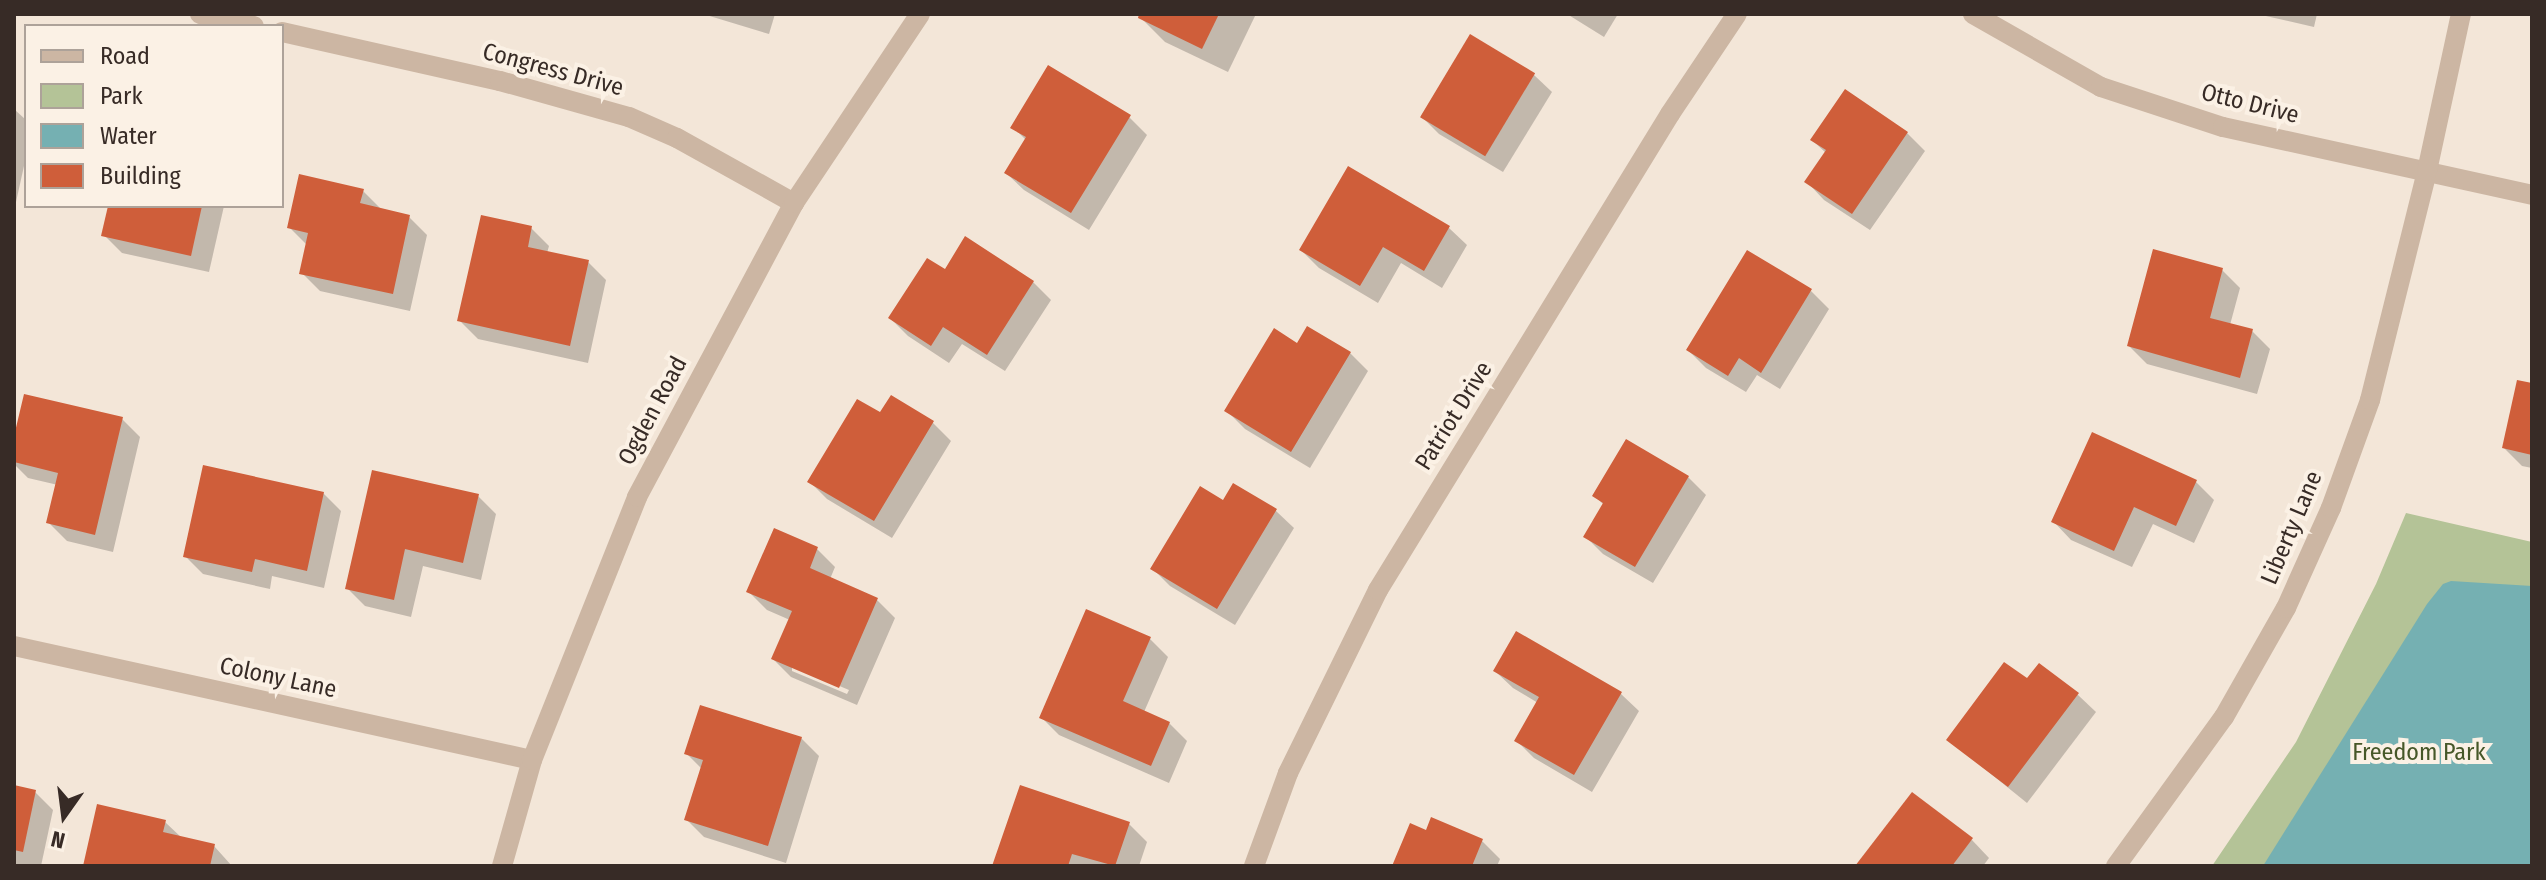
<!DOCTYPE html>
<style>
body{margin:0}
#map{position:relative;width:2546px;height:880px;overflow:hidden;background:#f3e6d8;font-family:"Fira Sans Condensed",sans-serif}
div>[style]{position:absolute}
.green>*{inset:0;background:#b4c397}
.water>*{inset:0;background:#75b0b2}
.shadow>*{inset:0;background:#0003}
.building>*{inset:0;background:#cf5e3a;transform-origin:0 0}
.minor>*{height:20px;margin:-10px;padding:0 10px;transform-origin:10px;border-radius:10px;background:#ccb6a3}
span{translate:-50% -50%;white-space:nowrap;text-align:center;line-height:1.15;-webkit-text-stroke:8px #fbf1e5;paint-order:stroke}
.street-label{font-size:24px;color:#372b26}
.park-label{font-size:24px;color:#465728}
.frame{position:absolute;inset:0;border:16px solid #372b26;pointer-events:none}
.legend{position:absolute;left:24px;top:24px;width:260px;height:184px;box-sizing:border-box;background:#fbf1e5;border:2px solid #ada299;margin:0;padding:10px 14px;list-style:none;font-size:24px;color:#372b26}
.legend li{display:flex;align-items:center;gap:16px;height:40px}
.legend b{width:40px;border:2px solid #ada299}
.north{position:absolute;left:24px;top:776px;width:80px;height:80px;-webkit-text-stroke:6px #fbf1e5;paint-order:stroke;rotate:194deg;font-size:22px;font-weight:700;line-height:32px;text-align:center;color:#372b26}
.north::after{content:'';display:block;margin:auto;width:28px;height:36px;background:#372b26;clip-path:polygon(50% 0,100% 100%,50% 72%,0 100%)}
</style>
<div id="map">
<div class="green">
<div style="clip-path:polygon(2406px 513px,2532px 542px,2532px 866px,2212px 866px,2296px 742px,2376px 584px)"></div>
</div>
<div class="water">
<div style="clip-path:polygon(2451px 581px,2532px 586px,2532px 866px,2263px 866px,2427px 604px,2443px 584px)"></div>
</div>
<div class="shadow">
<div style="clip-path:polygon(703px 14px,775px 14px,769px 34px)"></div>
<div style="clip-path:polygon(1142px 14px,1256px 14px,1228px 72px,1165px 42px,1140px 17px)"></div>
<div style="clip-path:polygon(1567px 14px,1618px 14px,1604px 37px)"></div>
<div style="clip-path:polygon(2257px 14px,2317px 14px,2314px 27px)"></div>
<div style="clip-path:polygon(1470px 36px,1534px 75px,1552px 92px,1503px 172px,1439px 134px,1421px 116px)"></div>
<div style="clip-path:polygon(14px 109px,26px 120px,26px 157px,14px 211px)"></div>
<div style="clip-path:polygon(1129px 117px,1147px 135px,1089px 230px,1024px 190px,1006px 173px,1026px 140px,1013px 127px)"></div>
<div style="clip-path:polygon(1907px 133px,1925px 151px,1870px 230px,1824px 200px,1807px 182px,1826px 153px,1812px 140px)"></div>
<div style="clip-path:polygon(363px 191px,381px 209px,409px 217px,427px 235px,410px 311px,320px 291px,302px 273px,308px 246px,289px 227px)"></div>
<div style="clip-path:polygon(110px 206px,224px 206px,209px 272px,122px 253px,104px 235px)"></div>
<div style="clip-path:polygon(531px 228px,549px 246px,547px 253px,588px 262px,606px 280px,588px 363px,478px 339px,460px 321px)"></div>
<div style="clip-path:polygon(1449px 228px,1467px 245px,1442px 288px,1401px 263px,1378px 303px,1319px 268px,1301px 250px)"></div>
<div style="clip-path:polygon(2222px 270px,2240px 288px,2230px 325px,2252px 331px,2270px 349px,2257px 394px,2147px 364px,2129px 346px)"></div>
<div style="clip-path:polygon(945px 271px,1033px 282px,1051px 300px,1005px 371px,962px 344px,949px 363px,908px 336px,890px 318px)"></div>
<div style="clip-path:polygon(1811px 291px,1829px 309px,1780px 389px,1757px 375px,1746px 392px,1706px 368px,1688px 350px)"></div>
<div style="clip-path:polygon(1298px 346px,1350px 353px,1368px 371px,1310px 468px,1245px 429px,1227px 411px)"></div>
<div style="clip-path:polygon(2532px 385px,2532px 468px,2522px 466px,2504px 448px)"></div>
<div style="clip-path:polygon(891px 398px,933px 423px,951px 441px,892px 538px,827px 499px,809px 481px,881px 415px)"></div>
<div style="clip-path:polygon(122px 419px,140px 437px,113px 552px,67px 541px,49px 523px,58px 485px,28px 478px,14px 464px,14px 445px)"></div>
<div style="clip-path:polygon(1688px 477px,1706px 495px,1653px 583px,1603px 554px,1585px 536px,1604px 505px,1595px 496px)"></div>
<div style="clip-path:polygon(2196px 482px,2214px 500px,2194px 543px,2153px 524px,2132px 567px,2071px 540px,2054px 522px)"></div>
<div style="clip-path:polygon(323px 493px,341px 511px,324px 588px,272px 576px,270px 589px,203px 574px,185px 556px)"></div>
<div style="clip-path:polygon(478px 496px,496px 514px,481px 580px,423px 566px,411px 617px,365px 606px,347px 588px)"></div>
<div style="clip-path:polygon(1224px 502px,1276px 511px,1294px 528px,1235px 625px,1170px 586px,1152px 568px)"></div>
<div style="clip-path:polygon(evenodd,775px 530px,817px 549px,835px 567px,830px 579px,877px 600px,895px 618px,857px 705px,791px 677px,773px 659px,790px 620px,767px 610px,749px 592px,775px 530px,792px 666px,849px 690px,847px 694px,792px 671px,792px 666px)"></div>
<div style="clip-path:polygon(1150px 639px,1168px 657px,1144px 712px,1169px 723px,1187px 741px,1169px 783px,1059px 735px,1041px 717px)"></div>
<div style="clip-path:polygon(1495px 671px,1621px 694px,1639px 711px,1592px 792px,1534px 758px,1516px 740px,1538px 703px,1513px 688px)"></div>
<div style="clip-path:polygon(2028px 681px,2078px 695px,2096px 712px,2027px 803px,1949px 740px)"></div>
<div style="clip-path:polygon(801px 738px,819px 756px,786px 863px,704px 837px,686px 819px,702px 769px,687px 754px)"></div>
<div style="clip-path:polygon(14px 787px,35px 792px,53px 810px,41px 866px,14px 866px)"></div>
<div style="clip-path:polygon(165px 822px,183px 839px,214px 846px,232px 866px,86px 866px)"></div>
<div style="clip-path:polygon(1129px 824px,1147px 842px,1139px 866px,995px 866px)"></div>
<div style="clip-path:polygon(1427px 833px,1482px 841px,1500px 859px,1497px 866px,1394px 866px)"></div>
<div style="clip-path:polygon(1972px 840px,1989px 858px,1983px 866px,1858px 866px)"></div>
</div>
<div class="building">
<div style="clip-path:polygon(1139px 14px,1219px 14px,1202px 49px,1138px 18px)"></div>
<div style="left:1470px;top:34px;width:76px;height:97px;rotate:31deg"></div>
<div style="clip-path:polygon(1048px 65px,1131px 115px,1071px 213px,1004px 173px,1026px 137px,1010px 128px)"></div>
<div style="clip-path:polygon(1845px 89px,1908px 132px,1852px 214px,1804px 182px,1826px 150px,1810px 140px)"></div>
<div style="clip-path:polygon(1348px 166px,1450px 226px,1424px 271px,1383px 247px,1360px 286px,1299px 250px)"></div>
<div style="clip-path:polygon(299px 174px,364px 189px,360px 203px,410px 215px,393px 294px,299px 274px,308px 233px,287px 228px)"></div>
<div style="clip-path:polygon(108px 206px,202px 206px,191px 256px,101px 236px)"></div>
<div style="clip-path:polygon(481px 215px,532px 226px,528px 247px,589px 260px,570px 346px,457px 321px)"></div>
<div style="clip-path:polygon(965px 236px,1034px 281px,987px 355px,943px 327px,931px 346px,888px 318px,927px 258px,945px 269px)"></div>
<div style="clip-path:polygon(2153px 249px,2223px 268px,2210px 318px,2253px 329px,2240px 378px,2127px 346px)"></div>
<div style="clip-path:polygon(1747px 250px,1812px 289px,1761px 373px,1739px 358px,1728px 376px,1686px 350px)"></div>
<div style="clip-path:polygon(1307px 326px,1351px 352px,1291px 452px,1224px 411px,1274px 328px,1297px 343px)"></div>
<div style="clip-path:polygon(2517px 380px,2532px 383px,2532px 455px,2502px 448px)"></div>
<div style="clip-path:polygon(24px 394px,123px 417px,95px 535px,46px 523px,58px 473px,14px 462px,14px 436px)"></div>
<div style="clip-path:polygon(891px 395px,934px 421px,874px 521px,807px 482px,857px 399px,880px 412px)"></div>
<div style="clip-path:polygon(2092px 432px,2197px 480px,2176px 526px,2134px 507px,2114px 551px,2051px 522px)"></div>
<div style="clip-path:polygon(1626px 439px,1689px 476px,1635px 567px,1583px 537px,1603px 503px,1592px 496px)"></div>
<div style="clip-path:polygon(203px 465px,324px 492px,307px 571px,255px 559px,252px 572px,183px 557px)"></div>
<div style="clip-path:polygon(372px 470px,479px 494px,463px 563px,405px 549px,394px 600px,345px 589px)"></div>
<div style="clip-path:polygon(1233px 483px,1277px 509px,1217px 609px,1150px 569px,1200px 486px,1223px 500px)"></div>
<div style="clip-path:polygon(774px 528px,818px 547px,810px 568px,878px 598px,839px 688px,771px 659px,792px 611px,746px 592px)"></div>
<div style="clip-path:polygon(1086px 609px,1151px 637px,1123px 701px,1170px 722px,1151px 766px,1039px 718px)"></div>
<div style="clip-path:polygon(1516px 631px,1622px 692px,1574px 775px,1514px 741px,1539px 697px,1493px 671px)"></div>
<div style="clip-path:polygon(2004px 662px,2027px 678px,2039px 663px,2079px 693px,2008px 787px,1946px 740px)"></div>
<div style="clip-path:polygon(700px 705px,802px 737px,768px 846px,684px 820px,703px 760px,684px 754px)"></div>
<div style="clip-path:polygon(14px 785px,36px 790px,23px 852px,14px 850px)"></div>
<div style="clip-path:polygon(1020px 785px,1130px 822px,1115px 866px,1072px 854px,1068px 866px,992px 866px)"></div>
<div style="clip-path:polygon(1912px 792px,1973px 838px,1952px 866px,1855px 866px)"></div>
<div style="clip-path:polygon(97px 804px,166px 820px,163px 832px,215px 844px,210px 866px,83px 866px)"></div>
<div style="clip-path:polygon(1431px 817px,1483px 839px,1472px 866px,1392px 866px,1410px 823px,1426px 830px)"></div>
</div>
<div class="minor">
<div style="left:200px;top:14px;width:55px;rotate:12.5deg"></div>
<div style="left:1973px;top:14px;width:147px;rotate:29.7deg"></div>
<div style="left:2101px;top:87px;width:128px;rotate:18.2deg"></div>
<div style="left:2223px;top:127px;width:316px;rotate:12.4deg"></div>
<div style="left:282px;top:32px;width:223px;rotate:12.7deg"></div>
<div style="left:500px;top:81px;width:134px;rotate:15.6deg"></div>
<div style="left:629px;top:117px;width:52px;rotate:23.6deg"></div>
<div style="left:677px;top:138px;width:134px;rotate:29.1deg"></div>
<div style="left:14px;top:646px;width:530px;rotate:12.41deg"></div>
<div style="left:502px;top:866px;width:110px;rotate:-74.2deg"></div>
<div style="left:532px;top:760px;width:283px;rotate:-68.2deg"></div>
<div style="left:637px;top:497px;width:333px;rotate:-61.9deg"></div>
<div style="left:794px;top:203px;width:227px;rotate:-56.3deg"></div>
<div style="left:1254px;top:866px;width:99px;rotate:-69.9deg"></div>
<div style="left:1288px;top:773px;width:204px;rotate:-63.8deg"></div>
<div style="left:1378px;top:590px;width:558px;rotate:-58.47deg"></div>
<div style="left:1670px;top:114px;width:120px;rotate:-56.2deg"></div>
<div style="left:2116px;top:866px;width:184px;rotate:-54.1deg"></div>
<div style="left:2224px;top:717px;width:125px;rotate:-60.4deg"></div>
<div style="left:2286px;top:608px;width:110px;rotate:-65.8deg"></div>
<div style="left:2331px;top:508px;width:115px;rotate:-70.1deg"></div>
<div style="left:2370px;top:400px;width:236px;rotate:-76deg"></div>
<div style="left:2427px;top:171px;width:161px;rotate:-77.8deg"></div>
</div>
<div class="street-label">
<span style="left:553px;top:70px;rotate:15deg">Congress Drive</span>
<span style="left:2250px;top:104px;rotate:14deg">Otto Drive</span>
<span style="left:653px;top:411px;rotate:-62deg">Ogden Road</span>
<span style="left:1454px;top:416px;rotate:-58deg">Patriot Drive</span>
<span style="left:2292px;top:528px;rotate:-67deg">Liberty Lane</span>
<span style="left:278px;top:678px;rotate:12deg">Colony Lane</span>
</div>
<div class="park-label">
<span style="left:2419px;top:753px">Freedom Park</span>
</div>
<div class="frame"></div>
<ul class="legend">
<li><b style="height:10px;background:#ccb6a3"></b>Road</li>
<li><b style="height:22px;background:#b4c397"></b>Park</li>
<li><b style="height:22px;background:#75b0b2"></b>Water</li>
<li><b style="height:22px;background:#cf5e3a"></b>Building</li>
</ul>
<div class="north">N</div>
</div>
